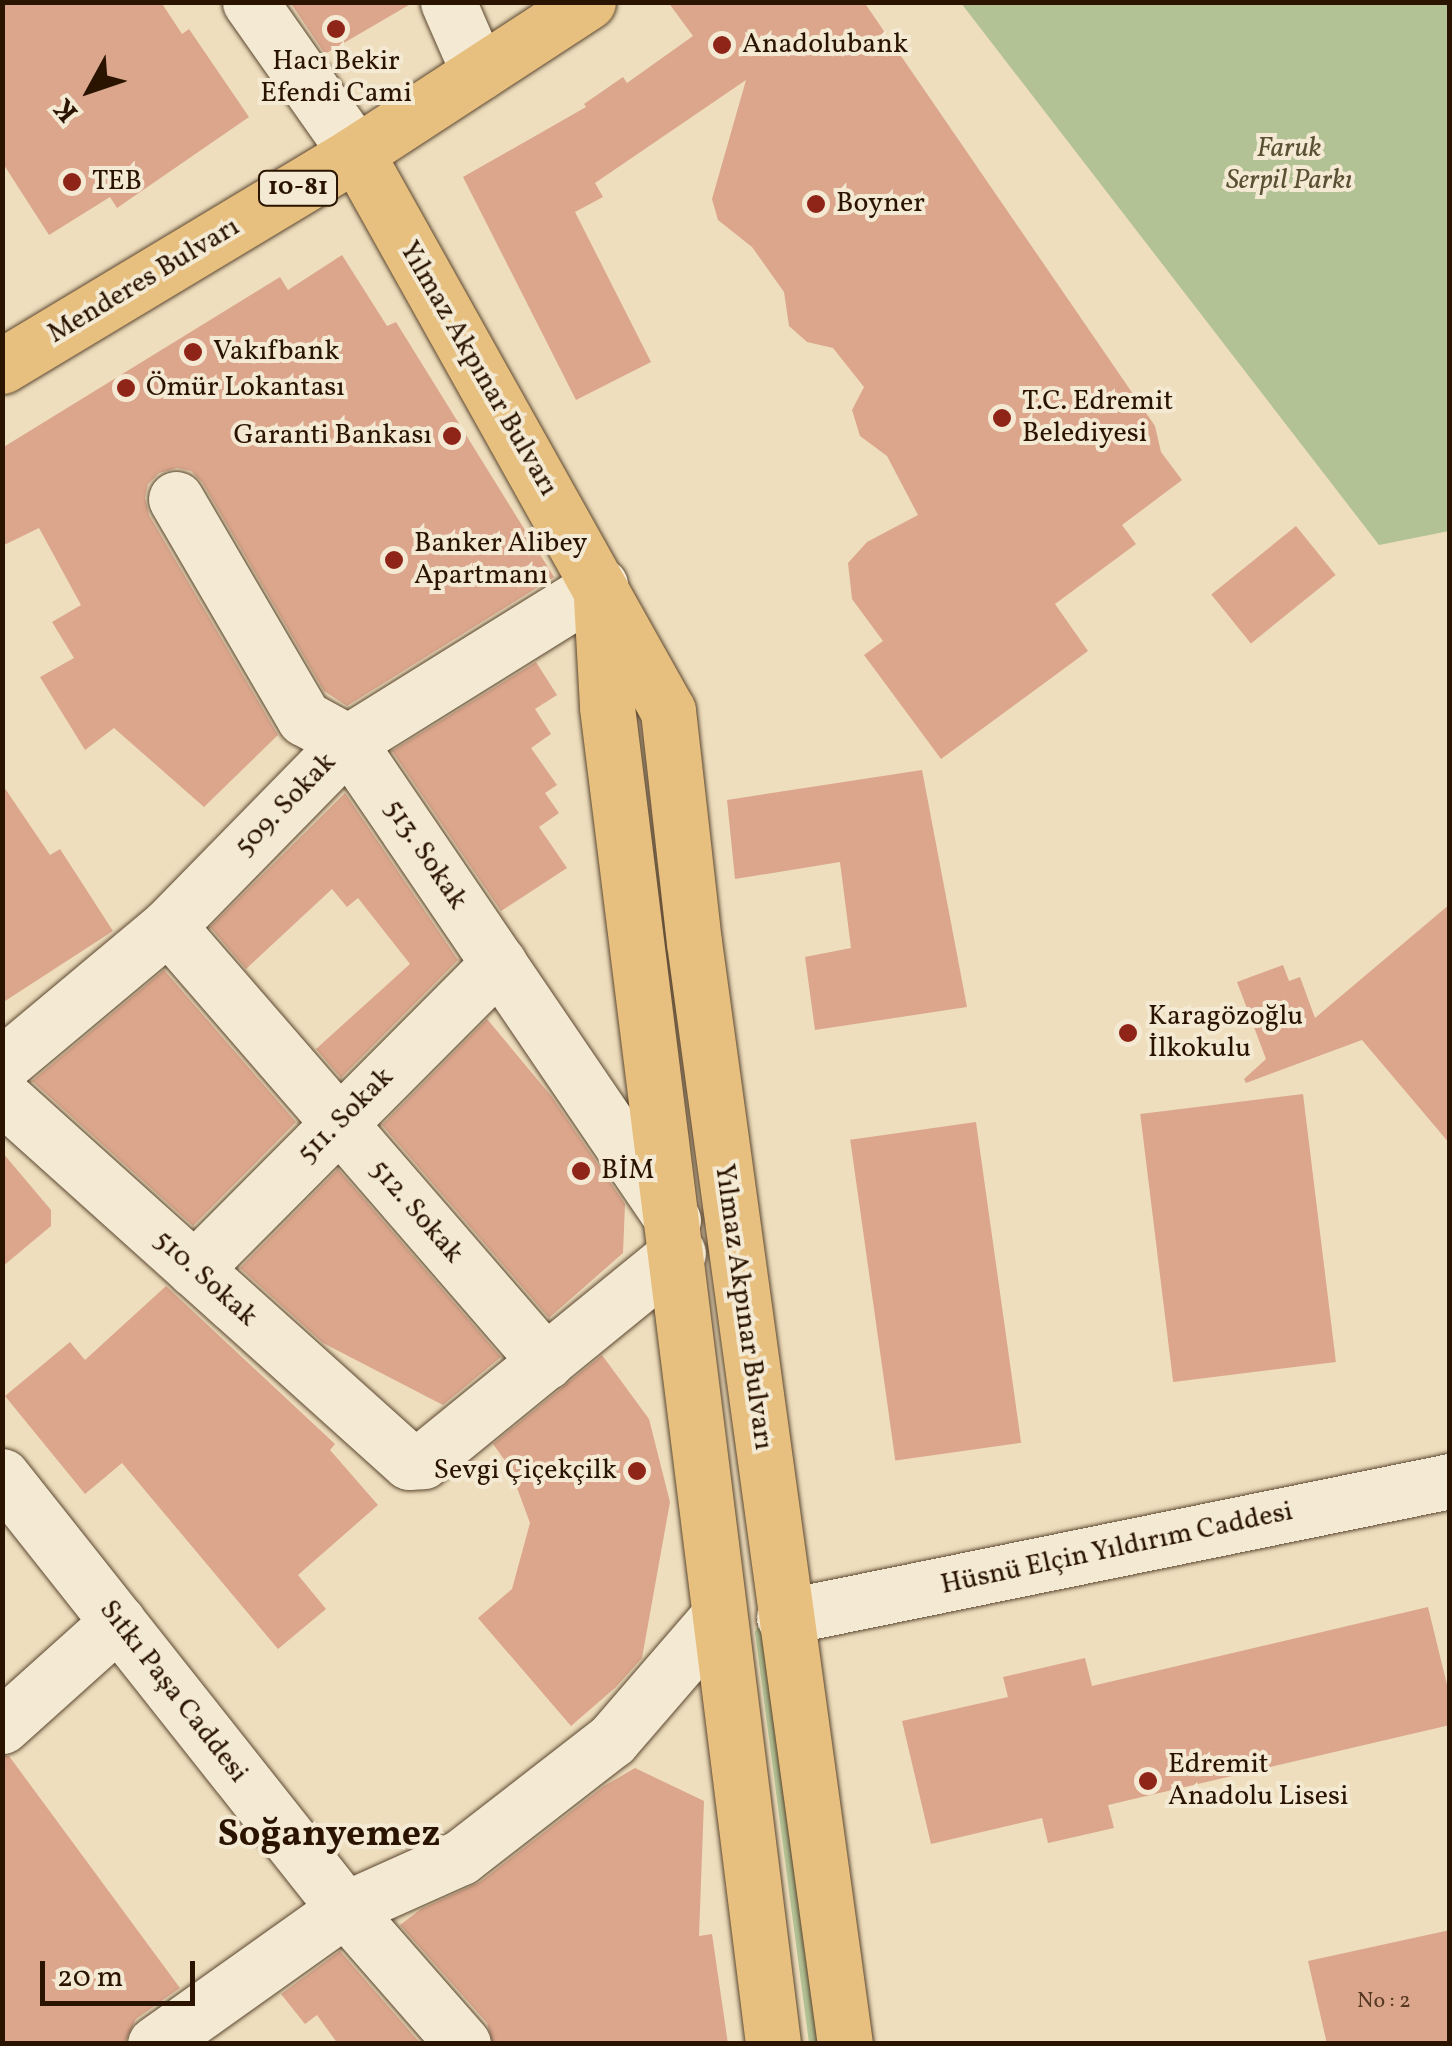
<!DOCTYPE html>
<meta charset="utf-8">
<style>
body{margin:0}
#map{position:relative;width:1452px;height:2046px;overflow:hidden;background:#eedebd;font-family:Vollkorn,serif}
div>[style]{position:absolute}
.green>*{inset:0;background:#b3c295}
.building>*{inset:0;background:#dba68c;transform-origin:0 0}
.roads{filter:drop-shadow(0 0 2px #5b462f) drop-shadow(0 0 2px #5b462f)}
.minor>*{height:55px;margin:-27.5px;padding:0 27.5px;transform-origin:27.5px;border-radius:27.5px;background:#f4ead4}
.major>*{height:55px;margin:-27.5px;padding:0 27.5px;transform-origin:27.5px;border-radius:27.5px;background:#e7bf7e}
.dots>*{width:28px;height:28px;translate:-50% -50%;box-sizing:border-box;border:5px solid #f4ead4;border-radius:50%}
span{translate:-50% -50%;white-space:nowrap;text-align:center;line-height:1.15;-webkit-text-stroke:8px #f4ead4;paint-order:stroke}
.number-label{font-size:22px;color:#563823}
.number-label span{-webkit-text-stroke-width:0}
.shield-label span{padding:2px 8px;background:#f4ead4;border:2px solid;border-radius:8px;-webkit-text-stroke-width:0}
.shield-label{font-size:25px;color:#2a1400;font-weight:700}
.poi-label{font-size:28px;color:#2a1400}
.left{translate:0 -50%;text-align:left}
.right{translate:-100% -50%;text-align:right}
.park-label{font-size:28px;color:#5a5134;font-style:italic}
.street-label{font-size:28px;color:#2a1400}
.district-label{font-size:38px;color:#2a1400;font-weight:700}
.frame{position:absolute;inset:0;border:5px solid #2a1400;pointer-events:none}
.north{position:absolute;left:40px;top:40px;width:100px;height:100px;-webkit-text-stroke:8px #f4ead4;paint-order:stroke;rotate:230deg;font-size:28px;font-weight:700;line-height:40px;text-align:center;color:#2a1400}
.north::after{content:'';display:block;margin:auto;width:35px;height:45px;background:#2a1400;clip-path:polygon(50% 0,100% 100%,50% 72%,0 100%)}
.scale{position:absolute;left:40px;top:1961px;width:155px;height:45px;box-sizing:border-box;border:5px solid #2a1400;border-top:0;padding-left:12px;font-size:30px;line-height:35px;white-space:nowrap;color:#2a1400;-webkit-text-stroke:8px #f4ead4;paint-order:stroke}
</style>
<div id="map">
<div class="green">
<div style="clip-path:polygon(961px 3px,1449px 3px,1449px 531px,1379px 545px)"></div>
<div style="clip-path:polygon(760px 1622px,821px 2043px,809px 2043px,755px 1632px)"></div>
</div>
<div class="building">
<div style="clip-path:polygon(2px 2px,161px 2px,182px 34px,189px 29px,249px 117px,117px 208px,110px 197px,49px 235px,2px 162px)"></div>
<div style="clip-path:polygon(290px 2px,414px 2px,325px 54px)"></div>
<div style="clip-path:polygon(668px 2px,864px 2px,1155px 426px,1161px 452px,1182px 480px,1122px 525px,1136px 544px,1055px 604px,1088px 651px,941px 759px,864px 655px,883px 641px,852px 599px,848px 563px,867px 542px,918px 515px,887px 456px,860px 436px,852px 410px,864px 387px,833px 348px,807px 342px,789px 326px,784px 292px,752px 247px,718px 220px,712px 199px,746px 80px,595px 183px,603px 197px,575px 212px,651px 362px,576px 400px,463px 177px,586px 107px,584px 104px,623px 77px,627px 83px,693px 36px)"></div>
<div style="clip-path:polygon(342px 255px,387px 326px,396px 322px,554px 577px,347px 706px,324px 691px,202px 482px,191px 471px,177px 468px,159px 473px,148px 484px,145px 498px,149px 515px,278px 735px,204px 807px,114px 728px,85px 750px,40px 677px,74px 658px,52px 622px,81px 605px,39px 528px,2px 546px,2px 448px,280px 277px,288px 290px)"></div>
<div style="left:1296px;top:526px;width:63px;height:109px;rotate:51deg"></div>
<div style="clip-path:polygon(536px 662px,557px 695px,535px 709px,551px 734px,531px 748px,557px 785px,545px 793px,559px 813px,539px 827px,567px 868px,501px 911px,392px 751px)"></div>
<div style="clip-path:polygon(922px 770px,967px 1007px,815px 1030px,805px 957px,851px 948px,840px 862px,735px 879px,727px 800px)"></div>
<div style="clip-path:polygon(2px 784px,50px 855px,60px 849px,113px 931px,2px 1003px)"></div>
<div style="clip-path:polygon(345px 793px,458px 960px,341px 1078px,316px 1049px,410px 964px,358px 898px,347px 907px,332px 889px,246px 969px,210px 927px)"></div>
<div style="clip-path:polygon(1450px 904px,1450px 1144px,1362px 1040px,1246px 1083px,1244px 1079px,1266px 1059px,1237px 982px,1283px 965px,1289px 981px,1300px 977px,1315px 1018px)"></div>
<div style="clip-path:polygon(164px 970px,296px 1122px,193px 1226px,32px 1081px)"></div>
<div style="clip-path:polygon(487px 1019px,552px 1097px,625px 1204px,623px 1253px,549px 1318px,382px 1125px)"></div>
<div style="left:1303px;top:1094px;width:270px;height:164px;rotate:83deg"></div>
<div style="left:976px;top:1122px;width:324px;height:127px;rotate:82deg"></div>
<div style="clip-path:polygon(2px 1152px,51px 1210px,51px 1226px,2px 1267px)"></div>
<div style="clip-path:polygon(338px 1169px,501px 1357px,443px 1405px,323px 1343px,240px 1268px)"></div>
<div style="clip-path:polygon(166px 1286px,335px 1444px,330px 1450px,378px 1505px,298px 1575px,326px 1609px,278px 1649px,122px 1463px,85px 1494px,5px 1396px,70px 1342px,85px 1360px)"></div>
<div style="clip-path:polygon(602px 1355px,649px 1419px,670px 1502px,642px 1658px,616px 1687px,571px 1726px,478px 1618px,512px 1589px,530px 1523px,509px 1466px,493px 1444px)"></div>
<div style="clip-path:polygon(1428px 1607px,1450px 1697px,1450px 1725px,1108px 1805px,1114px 1828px,1048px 1843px,1042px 1818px,931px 1844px,902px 1721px,1008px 1697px,1003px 1677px,1085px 1658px,1092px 1686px)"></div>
<div style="clip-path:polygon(2px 1756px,9px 1756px,180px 1988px,136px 2019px,124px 2044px,2px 2044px)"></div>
<div style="clip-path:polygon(635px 1768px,704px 1801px,699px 1936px,712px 1934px,728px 2044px,493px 2044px,487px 2023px,400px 1925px,421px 1909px,480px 1882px,604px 1786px)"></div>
<div style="clip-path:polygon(1450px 1930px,1450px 2044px,1327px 2044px,1308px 1961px)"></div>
<div style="clip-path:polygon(340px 1951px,421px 2044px,338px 2044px,317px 2015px,305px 2024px,281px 1994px)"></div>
</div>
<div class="roads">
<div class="minor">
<div style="left:250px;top:2px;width:184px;rotate:54.9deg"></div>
<div style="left:448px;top:2px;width:77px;rotate:66.4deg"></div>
<div style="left:176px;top:499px;width:254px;rotate:59.7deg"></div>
<div style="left:304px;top:718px;width:50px;rotate:28.6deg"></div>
<div style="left:348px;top:742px;width:578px;rotate:55.79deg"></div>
<div style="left:168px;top:926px;width:577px;rotate:49.08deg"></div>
<div style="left:2px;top:1065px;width:217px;rotate:-39.9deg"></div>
<div style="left:168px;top:926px;width:257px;rotate:-45.6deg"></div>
<div style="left:348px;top:742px;width:297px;rotate:-31.9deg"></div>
<div style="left:2px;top:1096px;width:547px;rotate:41.96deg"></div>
<div style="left:409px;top:1462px;width:14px;rotate:-4deg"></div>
<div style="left:423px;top:1461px;width:329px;rotate:-39.2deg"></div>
<div style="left:194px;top:1269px;width:432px;rotate:-45.1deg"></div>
<div style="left:2px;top:1476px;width:552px;rotate:51.62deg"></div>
<div style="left:345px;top:1909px;width:179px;rotate:48.8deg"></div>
<div style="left:784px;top:1617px;width:680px;rotate:-11.54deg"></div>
<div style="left:2px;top:1726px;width:156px;rotate:-41.9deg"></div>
<div style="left:155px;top:2044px;width:233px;rotate:-35.4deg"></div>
<div style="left:345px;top:1909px;width:127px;rotate:-24.1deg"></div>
<div style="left:461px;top:1857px;width:191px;rotate:-37.8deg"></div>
<div style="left:612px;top:1740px;width:162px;rotate:-49.2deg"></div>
</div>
<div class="major">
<div style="left:356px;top:153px;width:639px;rotate:60.79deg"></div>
<div style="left:668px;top:711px;width:232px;rotate:83.6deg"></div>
<div style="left:694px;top:942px;width:1112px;rotate:82.2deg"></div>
<div style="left:2px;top:366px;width:413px;rotate:-31deg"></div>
<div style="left:356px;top:153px;width:277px;rotate:-33.1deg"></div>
<div style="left:601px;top:598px;width:109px;rotate:86.8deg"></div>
<div style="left:607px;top:707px;width:1347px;rotate:82.92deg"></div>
</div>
</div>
<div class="dots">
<div style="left:336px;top:29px;background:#8f2418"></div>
<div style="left:722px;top:45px;background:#8f2418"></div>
<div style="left:72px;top:182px;background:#8f2418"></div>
<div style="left:816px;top:204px;background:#8f2418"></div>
<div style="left:193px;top:352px;background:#8f2418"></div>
<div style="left:126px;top:388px;background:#8f2418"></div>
<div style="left:1002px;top:418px;background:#8f2418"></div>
<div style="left:452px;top:436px;background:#8f2418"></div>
<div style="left:394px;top:560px;background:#8f2418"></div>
<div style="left:1128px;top:1033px;background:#8f2418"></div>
<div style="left:581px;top:1171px;background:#8f2418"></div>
<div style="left:637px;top:1471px;background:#8f2418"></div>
<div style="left:1148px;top:1781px;background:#8f2418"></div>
</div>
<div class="number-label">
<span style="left:1384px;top:2002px">No : 2</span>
</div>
<div class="shield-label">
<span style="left:298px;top:188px">10-81</span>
</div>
<div class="poi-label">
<span class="left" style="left:742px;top:45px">Anadolubank</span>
<span style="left:336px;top:78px">Hacı Bekir<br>Efendi Cami</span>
<span class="left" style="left:92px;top:182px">TEB</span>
<span class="left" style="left:836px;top:204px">Boyner</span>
<span class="left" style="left:213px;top:352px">Vakıfbank</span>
<span class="left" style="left:146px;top:388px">Ömür Lokantası</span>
<span class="left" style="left:1022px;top:418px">T.C. Edremit<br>Belediyesi</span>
<span class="right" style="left:432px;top:436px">Garanti Bankası</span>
<span class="left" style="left:414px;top:560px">Banker Alibey<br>Apartmanı</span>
<span class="left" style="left:1148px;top:1033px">Karagözoğlu<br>İlkokulu</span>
<span class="left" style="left:601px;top:1171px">BİM</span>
<span class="right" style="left:617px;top:1471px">Sevgi Çiçekçilk</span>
<span class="left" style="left:1168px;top:1781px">Edremit<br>Anadolu Lisesi</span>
</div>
<div class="park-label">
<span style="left:1289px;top:165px">Faruk<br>Serpil Parkı</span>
</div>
<div class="street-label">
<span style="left:144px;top:281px;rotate:-31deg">Menderes Bulvarı</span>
<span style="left:478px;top:369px;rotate:60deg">Yılmaz Akpınar Bulvarı</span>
<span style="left:286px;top:805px;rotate:-46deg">509. Sokak</span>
<span style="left:425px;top:855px;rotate:56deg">513. Sokak</span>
<span style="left:346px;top:1116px;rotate:-45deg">511. Sokak</span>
<span style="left:416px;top:1212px;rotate:49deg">512. Sokak</span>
<span style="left:205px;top:1279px;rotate:42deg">510. Sokak</span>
<span style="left:743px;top:1307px;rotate:82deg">Yılmaz Akpınar Bulvarı</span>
<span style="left:1117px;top:1549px;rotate:-12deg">Hüsnü Elçin Yıldırım Caddesi</span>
<span style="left:173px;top:1692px;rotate:52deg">Sıtkı Paşa Caddesi</span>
</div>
<div class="district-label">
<span style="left:329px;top:1836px">Soğanyemez</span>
</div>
<div class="frame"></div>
<div class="north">K</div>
<div class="scale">20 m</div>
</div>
